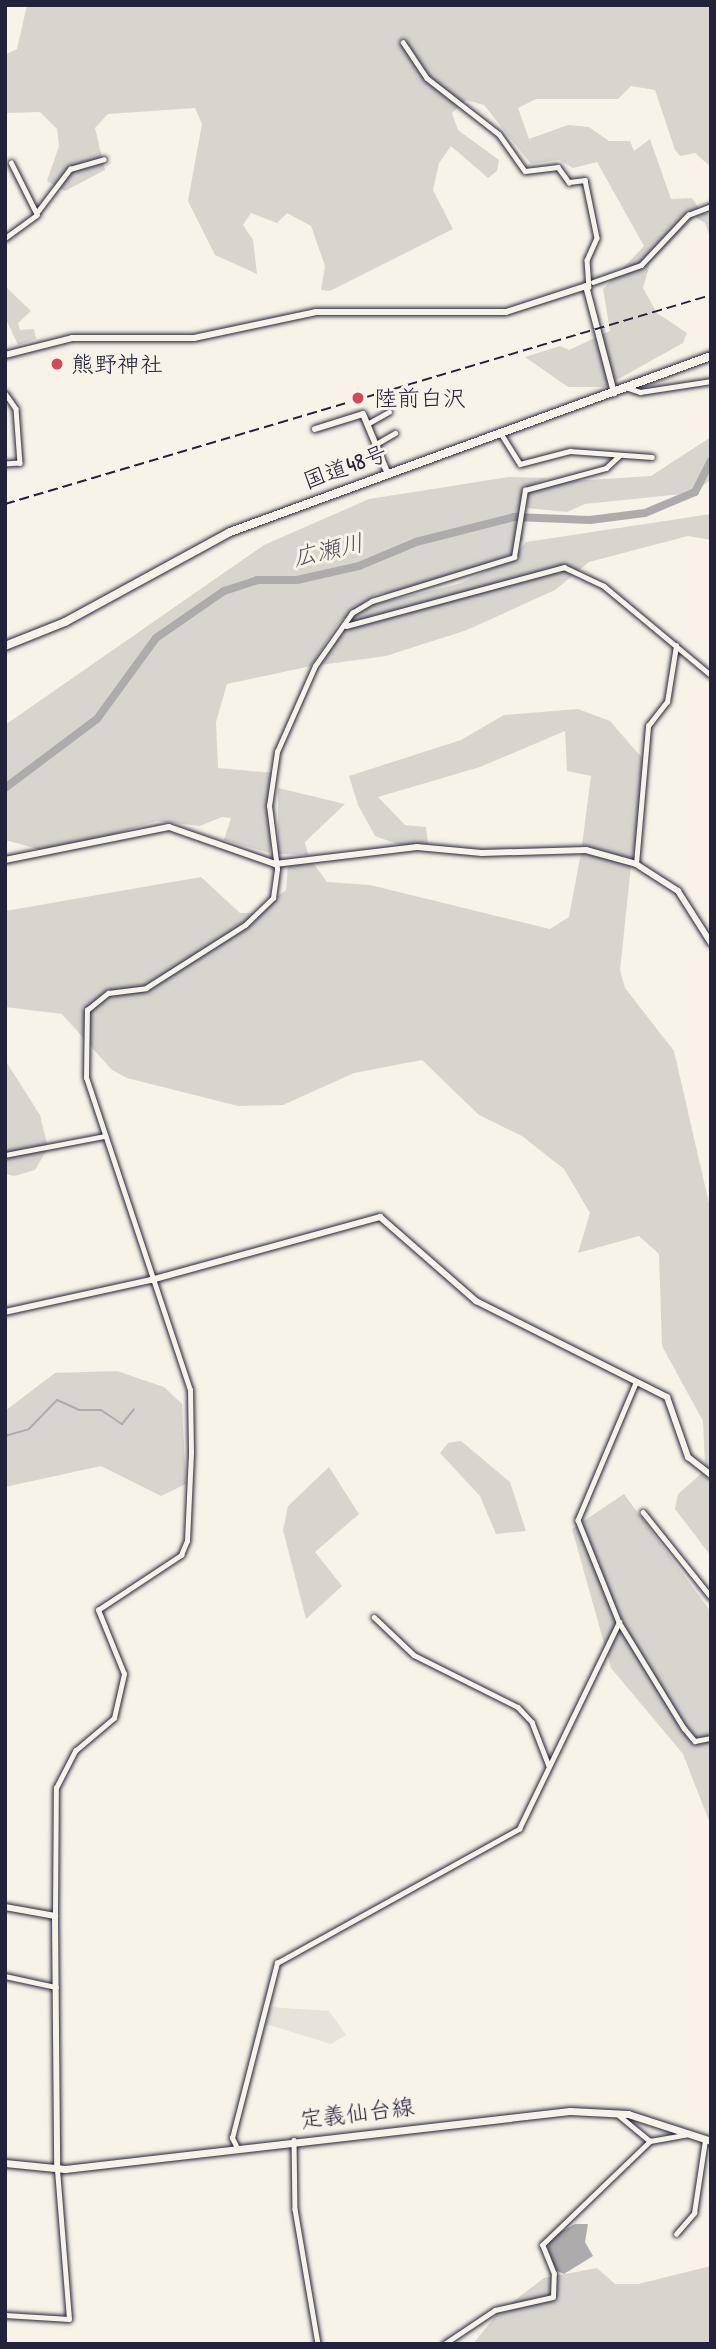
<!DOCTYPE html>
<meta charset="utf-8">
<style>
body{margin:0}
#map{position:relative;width:716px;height:2349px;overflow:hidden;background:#f7f3e8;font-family:"Patrick Hand","Klee One",sans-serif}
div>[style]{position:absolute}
.built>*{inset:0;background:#e7e3db}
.green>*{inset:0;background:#d8d5cf}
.water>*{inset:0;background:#aeabad}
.stream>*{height:2px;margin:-1px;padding:0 1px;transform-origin:1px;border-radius:1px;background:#aeabad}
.river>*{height:8px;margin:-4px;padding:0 4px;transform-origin:4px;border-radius:4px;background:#aeabad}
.roads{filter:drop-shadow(0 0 2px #22223b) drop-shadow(0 0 2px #22223b)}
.street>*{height:4.5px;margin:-2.25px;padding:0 2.25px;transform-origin:2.25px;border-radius:2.25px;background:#f7f3e8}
.secondary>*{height:6px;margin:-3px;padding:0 3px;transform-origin:3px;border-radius:3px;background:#f7f3e8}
.primary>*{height:7px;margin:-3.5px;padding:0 3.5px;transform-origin:3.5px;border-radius:3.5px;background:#f7f3e8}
.highway>*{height:8px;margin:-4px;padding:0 4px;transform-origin:4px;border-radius:4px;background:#f7f3e8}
.rail>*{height:2px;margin-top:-1px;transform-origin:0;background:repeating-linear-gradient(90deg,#22223b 0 10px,transparent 0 15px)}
.dots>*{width:19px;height:19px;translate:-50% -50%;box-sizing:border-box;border:4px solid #f7f3e8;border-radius:50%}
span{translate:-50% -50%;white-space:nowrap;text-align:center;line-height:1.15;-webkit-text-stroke:6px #f7f3e8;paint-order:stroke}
.poi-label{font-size:23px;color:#22223b}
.left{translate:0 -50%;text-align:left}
.street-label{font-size:23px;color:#22223b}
.water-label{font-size:24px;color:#535263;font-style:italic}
.frame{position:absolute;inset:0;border:7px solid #22223b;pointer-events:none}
</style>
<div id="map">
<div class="built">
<div style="clip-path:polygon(270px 2007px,329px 2011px,346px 2035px,331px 2044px,266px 2024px)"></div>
</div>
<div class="green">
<div style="clip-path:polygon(27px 5px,711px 5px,711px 167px,695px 153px,680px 156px,675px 150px,655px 90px,631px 86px,618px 99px,536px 99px,518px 108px,529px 139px,568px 125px,589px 127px,609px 141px,630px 141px,634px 151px,650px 139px,671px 199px,692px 198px,702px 213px,711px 214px,711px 240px,705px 223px,695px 217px,650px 263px,643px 288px,657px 313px,687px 333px,683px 343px,604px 387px,568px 387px,525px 357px,560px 346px,569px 350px,610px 331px,603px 289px,644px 246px,597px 162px,573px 168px,559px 160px,531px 164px,484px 105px,466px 100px,452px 113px,458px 130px,499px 160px,497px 171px,488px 178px,451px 146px,439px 163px,433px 190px,453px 229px,330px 291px,321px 290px,325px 266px,311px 226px,287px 213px,277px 223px,251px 213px,243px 225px,253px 240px,257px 274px,215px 255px,188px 201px,202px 124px,195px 108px,108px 114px,95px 128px,105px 170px,65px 191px,47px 181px,59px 146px,57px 129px,40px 112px,5px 113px,5px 55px,17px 49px)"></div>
<div style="clip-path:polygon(5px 286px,31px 311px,18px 323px,20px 330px,34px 329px,36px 339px,18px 345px,5px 317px)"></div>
<div style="clip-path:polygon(711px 437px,711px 480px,692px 493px,585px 504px,567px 512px,527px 508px,527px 489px,541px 483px,651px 476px)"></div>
<div style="clip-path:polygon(509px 477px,547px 478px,522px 490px,523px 539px,513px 553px,429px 587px,376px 594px,339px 622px,311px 666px,227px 684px,216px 722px,218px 768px,274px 773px,270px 853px,224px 840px,231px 818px,222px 817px,200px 826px,157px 821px,53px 853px,5px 840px,5px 725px,264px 545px,369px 499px)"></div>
<div style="clip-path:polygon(711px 514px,711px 540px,688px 536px,589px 562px,555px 590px,467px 630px,386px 656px,320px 665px,359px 608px,458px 584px,512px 559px,526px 542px)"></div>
<div style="clip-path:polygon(578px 709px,610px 721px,642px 758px,645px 797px,632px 859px,582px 845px,591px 776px,567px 771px,565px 731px,480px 767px,378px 797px,405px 825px,426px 827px,428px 844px,405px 847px,375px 836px,358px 805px,349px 776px,461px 740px,504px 715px)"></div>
<div style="clip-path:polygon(278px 788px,345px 804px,305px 842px,308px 855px,278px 854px)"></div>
<div style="clip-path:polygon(581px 853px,606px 854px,631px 866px,620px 970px,625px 988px,674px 1051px,711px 1212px,711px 1469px,705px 1466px,703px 1421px,662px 1346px,659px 1254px,639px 1236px,578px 1253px,590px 1213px,564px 1169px,522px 1136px,479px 1115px,422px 1060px,354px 1073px,283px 1105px,238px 1106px,127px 1078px,112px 1070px,62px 1014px,5px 1007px,5px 911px,201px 877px,240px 913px,255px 913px,286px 890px,288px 866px,313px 863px,327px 882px,370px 885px,550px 929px,569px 917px)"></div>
<div style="clip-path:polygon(5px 1060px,40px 1115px,48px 1148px,35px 1170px,14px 1176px,5px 1174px)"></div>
<div style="clip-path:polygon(117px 1371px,164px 1387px,182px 1404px,186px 1484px,161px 1496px,101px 1466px,5px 1487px,5px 1411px,55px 1373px)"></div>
<div style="clip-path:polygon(461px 1441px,510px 1482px,526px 1531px,496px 1534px,480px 1496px,440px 1453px,448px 1443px)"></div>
<div style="clip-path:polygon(329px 1467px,359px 1514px,315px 1552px,342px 1586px,306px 1619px,283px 1530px,288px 1506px)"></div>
<div style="clip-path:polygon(701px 1474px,711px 1479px,711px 1556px,675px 1509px,678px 1494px)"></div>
<div style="clip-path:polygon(624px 1494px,711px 1612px,711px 1826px,683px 1754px,611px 1668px,572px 1529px)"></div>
<div style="clip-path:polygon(711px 2266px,711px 2344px,473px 2344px,498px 2313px,544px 2278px,597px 2268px,615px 2284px,638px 2284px)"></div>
</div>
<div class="water">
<div style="clip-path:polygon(575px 2224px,588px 2224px,585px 2242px,593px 2256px,564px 2274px,555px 2270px,548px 2249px,550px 2238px)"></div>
</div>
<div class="stream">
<div style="left:5px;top:1436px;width:25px;rotate:-16deg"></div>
<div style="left:29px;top:1429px;width:40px;rotate:-46deg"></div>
<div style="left:57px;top:1400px;width:24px;rotate:24deg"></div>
<div style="left:79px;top:1410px;width:22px"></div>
<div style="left:101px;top:1410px;width:25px;rotate:34deg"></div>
<div style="left:122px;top:1424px;width:19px;rotate:-51deg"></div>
</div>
<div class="river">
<div style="left:5px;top:788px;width:115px;rotate:-36.9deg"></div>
<div style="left:97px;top:719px;width:100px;rotate:-53.9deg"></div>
<div style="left:156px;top:638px;width:83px;rotate:-34.7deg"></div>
<div style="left:224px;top:591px;width:35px;rotate:-18deg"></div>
<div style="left:257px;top:580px;width:40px"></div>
<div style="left:297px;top:580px;width:64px;rotate:-12.7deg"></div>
<div style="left:359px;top:566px;width:62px;rotate:-22.8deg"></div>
<div style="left:416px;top:542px;width:101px;rotate:-14.3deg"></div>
<div style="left:514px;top:517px;width:76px;rotate:2.3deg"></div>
<div style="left:590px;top:520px;width:55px;rotate:-7.3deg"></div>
<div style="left:645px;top:513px;width:54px;rotate:-22.8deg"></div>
<div style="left:695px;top:492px;width:35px;rotate:-63deg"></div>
</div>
<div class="roads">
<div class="street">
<div style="left:403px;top:42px;width:43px;rotate:56.3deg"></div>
<div style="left:427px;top:78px;width:91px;rotate:37.9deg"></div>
<div style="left:499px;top:134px;width:45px;rotate:54.9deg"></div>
<div style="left:525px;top:171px;width:33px;rotate:-7deg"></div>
<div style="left:558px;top:167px;width:19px;rotate:54deg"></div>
<div style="left:569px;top:182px;width:16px;rotate:-7deg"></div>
<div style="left:585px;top:180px;width:59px;rotate:78.3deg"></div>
<div style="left:597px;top:238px;width:24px;rotate:114deg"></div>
<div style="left:587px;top:260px;width:27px;rotate:86deg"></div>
<div style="left:38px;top:211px;width:53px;rotate:-52.7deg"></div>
<div style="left:70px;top:169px;width:35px;rotate:-16deg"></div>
<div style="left:5px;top:238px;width:39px;rotate:-36deg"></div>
<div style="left:37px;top:215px;width:58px;rotate:-116.6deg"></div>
<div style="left:593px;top:282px;width:51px;rotate:-19.5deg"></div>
<div style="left:641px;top:265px;width:69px;rotate:-46.8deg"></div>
<div style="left:688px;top:215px;width:25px;rotate:-21deg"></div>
<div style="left:628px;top:388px;width:13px;rotate:18deg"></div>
<div style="left:640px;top:392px;width:72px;rotate:-8.8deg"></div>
<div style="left:5px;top:393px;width:19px;rotate:55deg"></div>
<div style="left:16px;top:409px;width:54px;rotate:85.8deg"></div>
<div style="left:20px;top:463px;width:15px;rotate:176deg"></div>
<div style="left:367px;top:424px;width:25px;rotate:-29deg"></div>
<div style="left:502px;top:435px;width:34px;rotate:58deg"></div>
<div style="left:520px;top:464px;width:52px;rotate:-14.6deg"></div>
<div style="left:570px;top:451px;width:82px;rotate:4.2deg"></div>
<div style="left:376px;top:444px;width:22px;rotate:-30deg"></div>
<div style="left:346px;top:626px;width:226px;rotate:-15.1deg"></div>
<div style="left:564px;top:567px;width:44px;rotate:25.4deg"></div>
<div style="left:604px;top:586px;width:139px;rotate:39.8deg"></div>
<div style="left:636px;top:864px;width:139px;rotate:-85deg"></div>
<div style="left:648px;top:726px;width:31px;rotate:-52deg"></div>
<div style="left:667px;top:702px;width:57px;rotate:-80.9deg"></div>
<div style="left:5px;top:1155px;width:102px;rotate:-10.8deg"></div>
<div style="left:636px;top:1383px;width:149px;rotate:112.9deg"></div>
<div style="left:578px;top:1520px;width:110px;rotate:68.1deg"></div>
<div style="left:619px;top:1622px;width:124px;rotate:58.5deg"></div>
<div style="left:684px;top:1728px;width:17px;rotate:50deg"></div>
<div style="left:695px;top:1741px;width:16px;rotate:-11deg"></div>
<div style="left:643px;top:1512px;width:109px;rotate:51.3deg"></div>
<div style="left:374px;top:1617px;width:55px;rotate:43.5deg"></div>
<div style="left:414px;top:1655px;width:116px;rotate:26.6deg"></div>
<div style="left:518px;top:1707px;width:21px;rotate:47deg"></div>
<div style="left:532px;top:1722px;width:47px;rotate:68.9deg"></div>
<div style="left:55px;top:1916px;width:128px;rotate:-89.6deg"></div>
<div style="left:56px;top:1788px;width:42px;rotate:-62.8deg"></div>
<div style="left:75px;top:1751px;width:51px;rotate:-40.2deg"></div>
<div style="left:114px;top:1718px;width:45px;rotate:-77.2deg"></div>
<div style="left:124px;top:1674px;width:69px;rotate:-112.1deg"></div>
<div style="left:98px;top:1610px;width:100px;rotate:-33.5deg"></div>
<div style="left:181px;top:1555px;width:15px;rotate:-67deg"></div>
<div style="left:187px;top:1541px;width:89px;rotate:-87.4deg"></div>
<div style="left:191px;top:1452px;width:62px;rotate:-90.9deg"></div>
<div style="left:190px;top:1390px;width:329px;rotate:-108.4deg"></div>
<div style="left:86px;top:1078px;width:68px;rotate:-89.2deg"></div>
<div style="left:87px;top:1010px;width:27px;rotate:-39deg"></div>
<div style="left:108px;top:993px;width:38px;rotate:-7deg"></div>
<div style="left:146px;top:988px;width:117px;rotate:-32.5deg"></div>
<div style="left:245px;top:925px;width:39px;rotate:-44deg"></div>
<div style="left:273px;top:898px;width:29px;rotate:-82deg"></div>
<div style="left:277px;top:869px;width:64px;rotate:-97.2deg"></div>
<div style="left:269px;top:806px;width:55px;rotate:-81.6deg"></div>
<div style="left:277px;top:752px;width:94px;rotate:-66.2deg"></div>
<div style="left:315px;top:666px;width:65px;rotate:-55.1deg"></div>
<div style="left:352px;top:613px;width:23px;rotate:-31deg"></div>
<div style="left:372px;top:601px;width:149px;rotate:-17.2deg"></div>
<div style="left:514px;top:557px;width:68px;rotate:-80.7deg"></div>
<div style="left:525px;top:490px;width:84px;rotate:-15.2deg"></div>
<div style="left:606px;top:468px;width:18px;rotate:-43deg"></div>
<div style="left:5px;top:1976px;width:52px;rotate:12.2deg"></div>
<div style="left:616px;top:2113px;width:44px;rotate:39.5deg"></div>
<div style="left:650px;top:2141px;width:36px;rotate:-10deg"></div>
<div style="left:294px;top:2140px;width:69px;rotate:89.2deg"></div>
<div style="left:295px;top:2209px;width:137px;rotate:80.3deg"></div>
<div style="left:236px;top:2146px;width:9px;rotate:-117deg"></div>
<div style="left:232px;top:2138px;width:181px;rotate:-75.6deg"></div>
<div style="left:277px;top:1963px;width:277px;rotate:-29deg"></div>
<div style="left:519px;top:1829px;width:230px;rotate:-64.2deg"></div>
<div style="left:676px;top:2234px;width:28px;rotate:-49deg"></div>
<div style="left:694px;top:2213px;width:74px;rotate:-81.4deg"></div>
<div style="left:5px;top:2315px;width:64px;rotate:3.6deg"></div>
<div style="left:69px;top:2319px;width:150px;rotate:-94.6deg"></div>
<div style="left:444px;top:2344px;width:61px;rotate:-33.7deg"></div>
<div style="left:495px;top:2310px;width:59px;rotate:-12.6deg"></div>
<div style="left:553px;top:2297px;width:23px;rotate:-88deg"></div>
<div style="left:554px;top:2274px;width:31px;rotate:-112deg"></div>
<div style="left:542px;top:2245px;width:150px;rotate:-43.9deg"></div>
</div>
<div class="secondary">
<div style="left:5px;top:355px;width:69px;rotate:-14.2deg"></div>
<div style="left:72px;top:338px;width:122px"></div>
<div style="left:194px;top:338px;width:125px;rotate:-12deg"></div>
<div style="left:316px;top:312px;width:190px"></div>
<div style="left:506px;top:312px;width:84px;rotate:-18deg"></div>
<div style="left:586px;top:286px;width:111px;rotate:75.3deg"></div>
<div style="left:315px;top:429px;width:50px;rotate:-17.4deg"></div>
<div style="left:363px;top:414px;width:63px;rotate:67.5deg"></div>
<div style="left:5px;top:860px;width:167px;rotate:-11.4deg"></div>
<div style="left:169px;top:827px;width:112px;rotate:19.2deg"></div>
<div style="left:275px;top:864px;width:143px;rotate:-6.8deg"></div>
<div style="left:417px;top:847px;width:65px;rotate:5.3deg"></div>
<div style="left:482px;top:853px;width:104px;rotate:-1.7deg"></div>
<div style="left:586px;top:850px;width:52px;rotate:15.6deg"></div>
<div style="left:636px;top:864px;width:50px;rotate:32.7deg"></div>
<div style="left:678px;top:891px;width:62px;rotate:57.6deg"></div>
<div style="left:5px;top:1312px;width:149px;rotate:-12.4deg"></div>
<div style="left:151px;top:1280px;width:238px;rotate:-15.4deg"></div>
<div style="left:380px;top:1217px;width:128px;rotate:41.2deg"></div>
<div style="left:476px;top:1301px;width:214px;rotate:26.7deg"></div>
<div style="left:667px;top:1397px;width:64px;rotate:70.7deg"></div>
<div style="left:688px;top:1457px;width:29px;rotate:38deg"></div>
<div style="left:5px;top:1907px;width:51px;rotate:10.2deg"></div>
<div style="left:55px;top:1916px;width:253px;rotate:89.5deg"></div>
</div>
<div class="primary">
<div style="left:5px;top:2163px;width:60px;rotate:5.7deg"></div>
<div style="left:65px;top:2169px;width:508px;rotate:-6.55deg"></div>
<div style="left:570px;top:2111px;width:58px;rotate:3deg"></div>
<div style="left:628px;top:2114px;width:87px;rotate:18deg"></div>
</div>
<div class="highway">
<div style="left:5px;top:646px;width:65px;rotate:-21.8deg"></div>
<div style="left:65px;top:622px;width:188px;rotate:-28.6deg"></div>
<div style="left:230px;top:532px;width:512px;rotate:-20.1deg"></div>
</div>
</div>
<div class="rail">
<div style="left:5px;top:504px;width:736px;rotate:-16.49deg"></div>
</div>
<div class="dots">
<div style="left:57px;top:364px;background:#d1495b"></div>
<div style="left:358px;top:398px;background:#d1495b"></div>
</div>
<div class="poi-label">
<span class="left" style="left:71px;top:364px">熊野神社</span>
<span class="left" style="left:374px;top:398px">陸前白沢</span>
</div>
<div class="street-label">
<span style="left:345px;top:467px;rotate:-20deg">国道48号</span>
<span style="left:357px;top:2113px;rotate:-7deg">定義仙台線</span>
</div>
<div class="water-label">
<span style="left:328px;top:550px;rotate:-13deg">広瀬川</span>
</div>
<div class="frame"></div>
</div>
